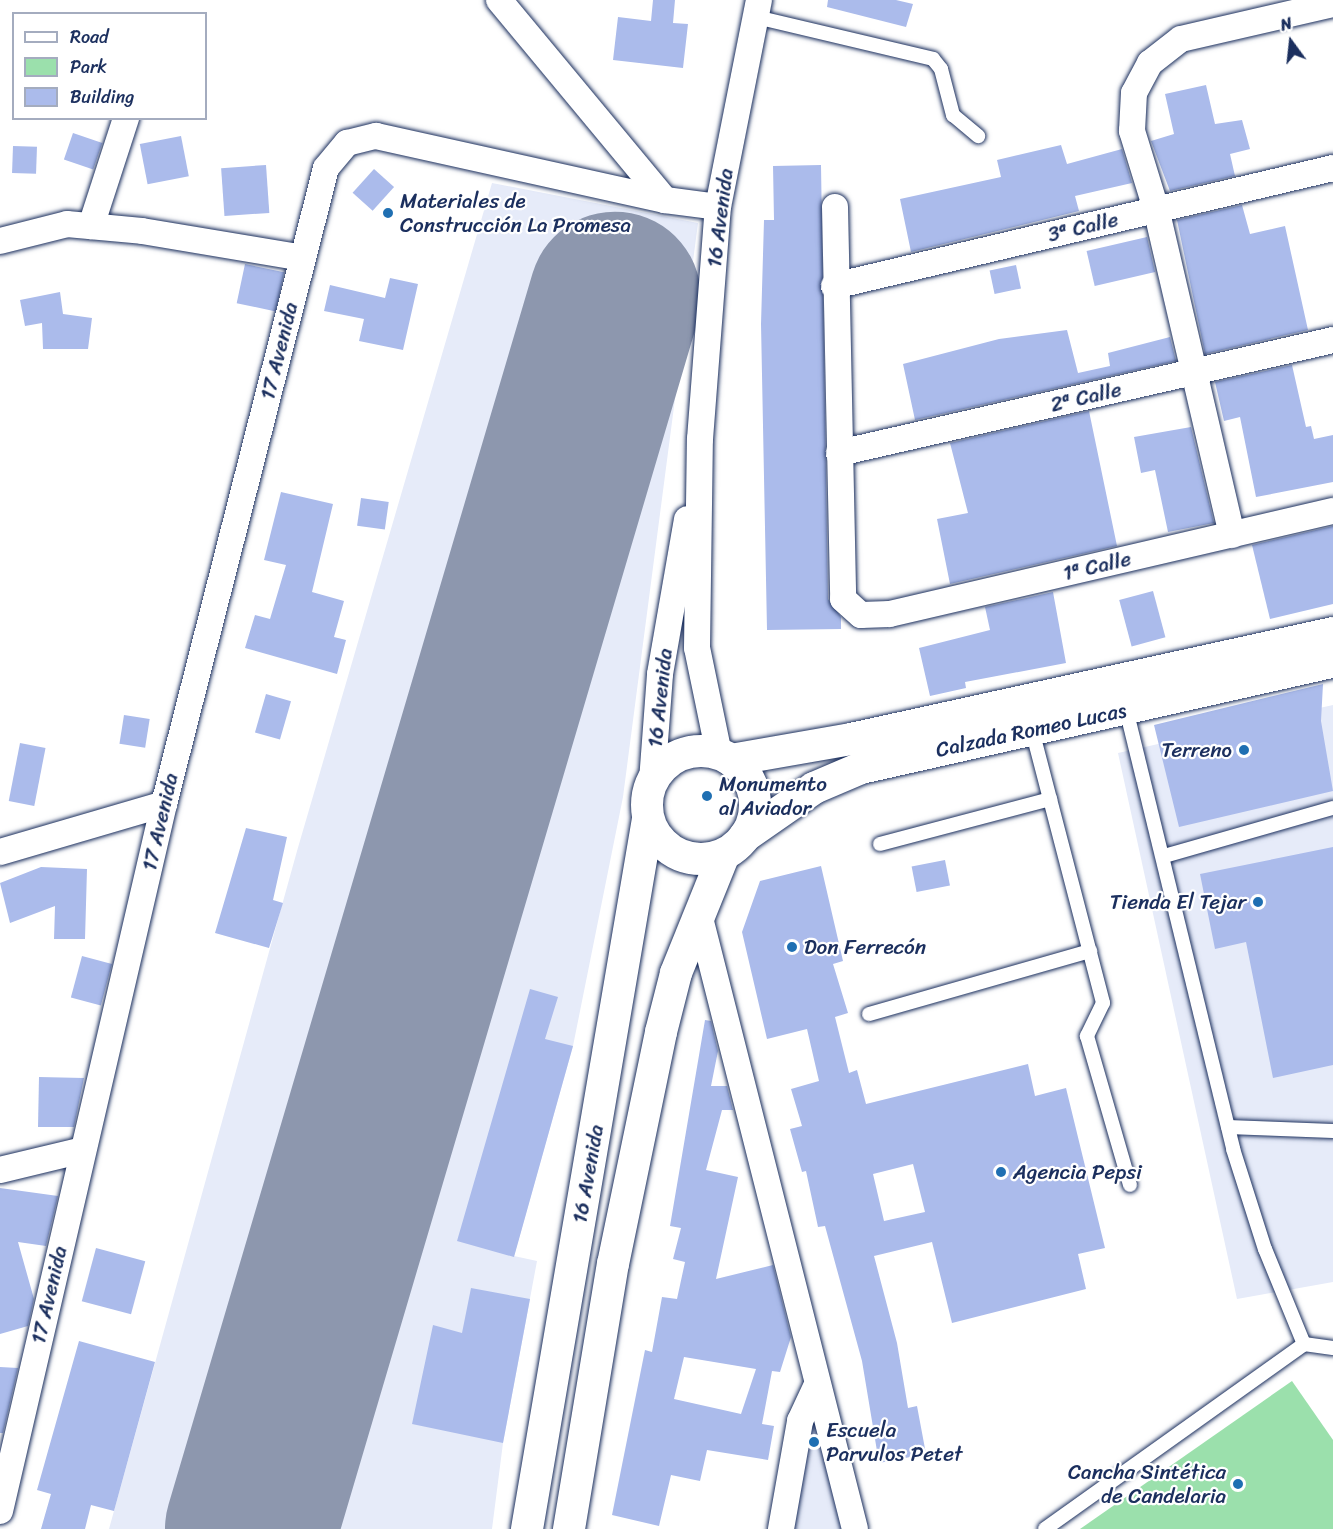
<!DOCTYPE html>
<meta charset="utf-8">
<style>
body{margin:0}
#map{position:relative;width:1333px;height:1529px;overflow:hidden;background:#fff;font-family:Sriracha,sans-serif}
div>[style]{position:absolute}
.built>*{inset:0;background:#e6ebf9}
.green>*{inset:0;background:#9be0ac}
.runway>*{height:172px;margin:-86px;padding:0 86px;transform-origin:86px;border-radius:86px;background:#8d97ae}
.building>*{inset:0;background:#abbbeb;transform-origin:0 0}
.roads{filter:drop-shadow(0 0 2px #1b2f5e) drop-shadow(0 0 2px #1b2f5e)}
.service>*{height:14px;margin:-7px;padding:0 7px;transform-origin:7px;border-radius:7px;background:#fff}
.minor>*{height:26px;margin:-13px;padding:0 13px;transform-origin:13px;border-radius:13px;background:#fff}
.tertiary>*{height:32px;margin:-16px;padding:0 16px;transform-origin:16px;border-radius:16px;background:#fff}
.tertiary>.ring{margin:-16px;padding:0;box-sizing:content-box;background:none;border:32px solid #fff;border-radius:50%}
.dots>*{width:16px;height:16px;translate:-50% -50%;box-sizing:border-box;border:3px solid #fff;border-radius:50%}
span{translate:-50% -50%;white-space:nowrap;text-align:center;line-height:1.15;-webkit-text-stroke:4.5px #fff;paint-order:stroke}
.poi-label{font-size:21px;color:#1b2f5e}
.left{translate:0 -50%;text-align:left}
.right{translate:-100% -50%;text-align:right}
.street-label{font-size:21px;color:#1b2f5e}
.legend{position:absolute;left:12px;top:12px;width:195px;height:108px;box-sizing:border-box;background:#fff;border:2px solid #a4acbf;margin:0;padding:8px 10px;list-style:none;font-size:18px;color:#1b2f5e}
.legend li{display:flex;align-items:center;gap:12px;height:30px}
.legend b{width:30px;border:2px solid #a4acbf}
.north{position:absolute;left:1261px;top:12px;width:60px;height:60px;-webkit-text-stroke:4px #fff;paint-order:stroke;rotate:345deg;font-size:16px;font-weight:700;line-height:24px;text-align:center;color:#1b2f5e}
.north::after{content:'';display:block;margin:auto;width:21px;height:27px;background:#1b2f5e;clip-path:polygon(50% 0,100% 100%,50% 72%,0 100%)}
</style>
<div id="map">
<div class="built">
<div style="clip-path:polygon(492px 183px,698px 223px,623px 797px,573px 1046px,514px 1256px,537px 1261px,503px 1443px,492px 1529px,109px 1529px,297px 851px)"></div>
<div style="clip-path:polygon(1333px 705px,1333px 1282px,1237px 1299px,1118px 753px)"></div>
<div style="clip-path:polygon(817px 1385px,855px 1529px,781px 1529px)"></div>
</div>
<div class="green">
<div style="clip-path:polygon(1292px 1381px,1333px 1440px,1333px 1529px,1080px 1529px)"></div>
</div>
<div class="runway">
<div style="left:251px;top:1529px;width:1284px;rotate:-73.53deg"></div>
</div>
<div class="building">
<div style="clip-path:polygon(653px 0,675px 0,673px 23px,688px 24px,683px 68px,613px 60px,618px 17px,651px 21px)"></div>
<div style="clip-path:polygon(828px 0,896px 0,913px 4px,906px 27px,827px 7px)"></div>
<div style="clip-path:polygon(1206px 85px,1215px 124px,1242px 120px,1250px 149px,1230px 154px,1235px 176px,1170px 191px,1151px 141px,1174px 134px,1165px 94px)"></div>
<div style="left:73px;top:133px;width:31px;height:28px;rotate:19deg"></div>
<div style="left:181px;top:136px;width:41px;height:42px;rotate:79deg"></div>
<div style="clip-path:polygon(1061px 145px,1067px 164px,1122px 149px,1132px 183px,1075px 196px,1079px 211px,911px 252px,900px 199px,1001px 177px,997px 160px)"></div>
<div style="left:13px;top:146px;width:24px;height:27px;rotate:2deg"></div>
<div style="left:266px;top:165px;width:48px;height:45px;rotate:86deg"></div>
<div style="clip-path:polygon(821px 165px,828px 599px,841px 617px,841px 629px,767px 630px,761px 324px,764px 220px,774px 220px,773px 166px)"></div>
<div style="left:374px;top:169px;width:27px;height:32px;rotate:42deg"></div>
<div style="clip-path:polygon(1242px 205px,1250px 234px,1285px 226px,1308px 330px,1205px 354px,1177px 220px)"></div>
<div style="left:1147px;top:237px;width:36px;height:62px;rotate:77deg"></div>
<div style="left:245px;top:264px;width:40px;height:40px;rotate:12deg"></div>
<div style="left:1016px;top:265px;width:24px;height:27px;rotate:78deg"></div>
<div style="clip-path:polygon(390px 278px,418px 284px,403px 350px,359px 341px,364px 319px,324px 311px,330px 285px,385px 298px)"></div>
<div style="clip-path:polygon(60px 292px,63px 314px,92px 318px,88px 349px,43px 349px,42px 323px,25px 326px,20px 300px)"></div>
<div style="clip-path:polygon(1067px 330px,1078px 373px,1110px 366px,1108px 353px,1170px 337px,1176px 361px,915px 420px,903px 364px,999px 339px)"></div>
<div style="clip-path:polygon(1292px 365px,1306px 427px,1311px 426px,1314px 439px,1333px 435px,1333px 482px,1256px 497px,1240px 417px,1224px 421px,1215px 382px)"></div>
<div style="clip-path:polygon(1089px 411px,1117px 546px,950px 584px,937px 519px,968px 513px,950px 443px)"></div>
<div style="clip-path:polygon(1191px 427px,1214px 523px,1168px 532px,1155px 470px,1141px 473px,1134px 437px)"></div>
<div style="clip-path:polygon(281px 492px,333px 504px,312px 592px,344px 601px,334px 637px,346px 640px,337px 674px,245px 648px,255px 615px,270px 619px,286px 565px,264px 560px)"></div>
<div style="left:361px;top:498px;width:28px;height:28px;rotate:8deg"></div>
<div style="clip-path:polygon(1333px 526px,1333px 604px,1270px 619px,1252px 545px)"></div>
<div style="left:1153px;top:591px;width:48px;height:35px;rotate:75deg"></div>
<div style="clip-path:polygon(1053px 592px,1066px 663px,965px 682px,966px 688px,930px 696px,919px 648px,990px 630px,985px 607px)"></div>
<div style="clip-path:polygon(1323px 684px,1321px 721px,1333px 791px,1179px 827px,1154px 725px)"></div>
<div style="left:266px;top:694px;width:26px;height:40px;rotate:16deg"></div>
<div style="left:124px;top:715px;width:26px;height:29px;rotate:9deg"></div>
<div style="left:20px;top:743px;width:26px;height:59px;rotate:11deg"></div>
<div style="clip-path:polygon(246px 828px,287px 837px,273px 900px,283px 903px,269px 948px,215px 933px)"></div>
<div style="clip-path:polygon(1333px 847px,1333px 1065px,1273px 1078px,1246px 942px,1215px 949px,1200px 874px)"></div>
<div style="left:945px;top:860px;width:26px;height:34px;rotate:79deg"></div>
<div style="clip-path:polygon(evenodd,821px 866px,843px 961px,833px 964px,848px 1013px,835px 1017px,849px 1073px,857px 1070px,866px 1104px,1028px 1064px,1035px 1096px,1066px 1088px,1105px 1248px,1078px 1254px,1086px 1289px,952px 1323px,932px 1242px,874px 1256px,897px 1343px,908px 1408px,917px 1406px,926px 1454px,879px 1463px,862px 1361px,825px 1226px,818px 1227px,806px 1171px,802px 1172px,790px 1129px,802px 1126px,791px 1089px,819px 1081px,807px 1029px,767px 1039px,742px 932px,760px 881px,821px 866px,913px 1164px,925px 1212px,884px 1221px,873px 1174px,913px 1164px)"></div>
<div style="clip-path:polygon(41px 867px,87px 869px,85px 939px,54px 939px,55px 906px,10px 923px,0 883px)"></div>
<div style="left:82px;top:956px;width:31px;height:43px;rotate:15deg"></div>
<div style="clip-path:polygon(530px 989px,558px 997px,545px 1039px,573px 1046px,514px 1257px,457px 1241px)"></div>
<div style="clip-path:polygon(evenodd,705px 1020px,711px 1021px,718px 1051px,711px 1086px,727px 1086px,733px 1110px,722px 1110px,706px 1170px,738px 1177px,716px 1279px,773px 1265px,791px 1337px,780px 1372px,772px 1371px,762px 1424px,774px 1426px,768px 1460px,707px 1450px,700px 1481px,671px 1475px,659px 1526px,612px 1515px,645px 1350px,652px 1352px,662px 1297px,677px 1299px,685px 1262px,673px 1259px,681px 1228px,670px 1226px,705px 1020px,684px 1357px,756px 1369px,741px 1414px,674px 1399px,684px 1357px)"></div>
<div style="clip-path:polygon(39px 1077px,84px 1078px,74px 1127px,38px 1127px)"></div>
<div style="clip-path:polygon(0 1188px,58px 1196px,46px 1246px,18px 1242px,34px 1299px,28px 1326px,0 1334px)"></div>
<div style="left:96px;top:1248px;width:51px;height:55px;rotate:15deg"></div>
<div style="clip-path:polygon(471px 1288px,530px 1299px,503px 1443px,412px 1424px,433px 1325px,462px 1333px)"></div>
<div style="clip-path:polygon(79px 1341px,155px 1362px,114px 1511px,91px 1505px,85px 1529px,41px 1529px,51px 1494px,37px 1490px)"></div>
<div style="clip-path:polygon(0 1367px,18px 1368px,3px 1433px,0 1433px)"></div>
</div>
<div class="roads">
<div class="service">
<div style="left:756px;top:17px;width:182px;rotate:13.3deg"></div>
<div style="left:933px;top:59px;width:13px;rotate:51deg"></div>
<div style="left:941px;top:69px;width:48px;rotate:75.4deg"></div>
<div style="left:953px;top:115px;width:33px;rotate:40deg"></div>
<div style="left:1126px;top:709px;width:453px;rotate:76.3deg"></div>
<div style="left:1233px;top:1149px;width:105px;rotate:72.3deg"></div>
<div style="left:1265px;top:1249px;width:103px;rotate:67.7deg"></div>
<div style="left:1032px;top:730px;width:282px;rotate:75.4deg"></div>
<div style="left:1103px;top:1003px;width:37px;rotate:116deg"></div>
<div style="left:1087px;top:1036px;width:155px;rotate:73.9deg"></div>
<div style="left:880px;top:844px;width:176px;rotate:-14.8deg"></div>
<div style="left:1164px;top:856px;width:176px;rotate:-15.9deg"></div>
<div style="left:869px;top:1014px;width:230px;rotate:-15.9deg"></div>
<div style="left:1228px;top:1127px;width:105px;rotate:2.2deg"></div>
<div style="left:1304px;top:1344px;width:29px;rotate:8deg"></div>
<div style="left:1045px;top:1529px;width:318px;rotate:-35.5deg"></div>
</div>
<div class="minor">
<div style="left:499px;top:0;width:260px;rotate:50.3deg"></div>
<div style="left:835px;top:207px;width:392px;rotate:88.8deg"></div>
<div style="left:843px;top:599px;width:24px;rotate:42deg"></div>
<div style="left:861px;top:615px;width:29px;rotate:-2deg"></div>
<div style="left:890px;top:614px;width:455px;rotate:-13.1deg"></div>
<div style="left:91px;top:226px;width:114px;rotate:-72deg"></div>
<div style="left:0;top:241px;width:69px;rotate:-14.2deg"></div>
<div style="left:67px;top:224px;width:75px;rotate:5.3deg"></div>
<div style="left:142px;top:231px;width:163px;rotate:9.5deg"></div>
<div style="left:834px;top:286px;width:513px;rotate:-13.3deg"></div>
<div style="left:839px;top:453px;width:507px;rotate:-12.88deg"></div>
<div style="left:1232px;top:535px;width:335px;rotate:-103.1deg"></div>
<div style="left:1156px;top:209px;width:82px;rotate:-107.1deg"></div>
<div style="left:1132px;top:131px;width:38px;rotate:-87deg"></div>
<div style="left:1134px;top:93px;width:34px;rotate:-62deg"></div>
<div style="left:1150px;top:63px;width:39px;rotate:-38deg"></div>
<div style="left:1181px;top:39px;width:156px;rotate:-13deg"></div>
<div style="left:719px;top:754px;width:108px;rotate:-101.7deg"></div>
<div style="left:697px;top:648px;width:209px;rotate:-89.2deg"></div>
<div style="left:700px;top:439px;width:233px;rotate:-85.6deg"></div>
<div style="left:718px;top:207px;width:211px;rotate:-78.8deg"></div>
<div style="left:652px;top:781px;width:107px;rotate:-85.7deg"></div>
<div style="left:660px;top:674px;width:157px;rotate:-80.1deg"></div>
<div style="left:0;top:852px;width:171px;rotate:-16.3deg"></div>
<div style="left:699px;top:914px;width:634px;rotate:75.77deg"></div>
<div style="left:0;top:1170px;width:85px;rotate:-13.5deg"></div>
<div style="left:0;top:1511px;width:726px;rotate:-76.94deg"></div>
<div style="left:164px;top:804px;width:656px;rotate:-75.71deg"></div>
<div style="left:326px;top:168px;width:33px;rotate:-50deg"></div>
<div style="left:347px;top:143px;width:30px;rotate:-14deg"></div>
<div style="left:376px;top:136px;width:296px;rotate:12.5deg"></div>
<div style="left:665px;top:200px;width:53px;rotate:7.5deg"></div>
<div style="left:781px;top:1529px;width:110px;rotate:-80deg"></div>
<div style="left:800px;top:1421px;width:40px;rotate:-65deg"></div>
</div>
<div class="tertiary">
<div class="ring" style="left:647px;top:751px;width:76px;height:76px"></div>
<div style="left:731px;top:760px;width:122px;rotate:-9.9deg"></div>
<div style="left:851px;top:739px;width:494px;rotate:-12.4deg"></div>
<div style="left:745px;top:836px;width:84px;rotate:-34.8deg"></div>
<div style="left:814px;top:788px;width:51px;rotate:-23.1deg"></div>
<div style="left:861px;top:768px;width:484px;rotate:-12.7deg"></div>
<div style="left:527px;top:1529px;width:720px;rotate:-80.33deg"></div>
<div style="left:569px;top:1529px;width:269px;rotate:-80.6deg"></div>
<div style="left:613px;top:1264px;width:237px;rotate:-78.3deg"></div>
<div style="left:661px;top:1032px;width:61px;rotate:-75.7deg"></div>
<div style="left:676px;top:973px;width:128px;rotate:-68deg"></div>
</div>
</div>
<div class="dots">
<div style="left:388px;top:213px;background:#1f6fb2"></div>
<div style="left:1244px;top:750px;background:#1f6fb2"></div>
<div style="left:707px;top:796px;background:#1f6fb2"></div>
<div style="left:1258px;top:902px;background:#1f6fb2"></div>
<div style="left:792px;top:947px;background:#1f6fb2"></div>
<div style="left:1001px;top:1172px;background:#1f6fb2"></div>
<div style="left:814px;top:1442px;background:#1f6fb2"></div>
<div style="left:1238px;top:1484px;background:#1f6fb2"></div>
</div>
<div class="poi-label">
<span class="left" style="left:400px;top:213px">Materiales de<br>Construcción La Promesa</span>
<span class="right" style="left:1232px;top:750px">Terreno</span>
<span class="left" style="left:719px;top:796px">Monumento<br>al Aviador</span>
<span class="right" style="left:1246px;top:902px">Tienda El Tejar</span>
<span class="left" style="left:804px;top:947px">Don Ferrecón</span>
<span class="left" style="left:1013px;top:1172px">Agencia Pepsi</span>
<span class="left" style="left:826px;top:1442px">Escuela<br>Parvulos Petet</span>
<span class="right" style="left:1226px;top:1484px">Cancha Sintética<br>de Candelaria</span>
</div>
<div class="street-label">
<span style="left:720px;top:218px;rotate:-83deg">16 Avenida</span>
<span style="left:1083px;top:227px;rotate:-13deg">3ª Calle</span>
<span style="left:279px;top:351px;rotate:-76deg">17 Avenida</span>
<span style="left:1086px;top:397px;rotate:-13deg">2ª Calle</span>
<span style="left:1097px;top:566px;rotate:-13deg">1ª Calle</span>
<span style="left:660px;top:698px;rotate:-84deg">16 Avenida</span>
<span style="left:1031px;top:730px;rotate:-12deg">Calzada Romeo Lucas</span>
<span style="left:160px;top:822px;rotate:-77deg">17 Avenida</span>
<span style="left:588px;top:1174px;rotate:-80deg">16 Avenida</span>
<span style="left:49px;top:1295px;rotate:-77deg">17 Avenida</span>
</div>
<ul class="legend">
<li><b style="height:8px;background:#fff"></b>Road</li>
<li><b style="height:16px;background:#9be0ac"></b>Park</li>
<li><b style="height:16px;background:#abbbeb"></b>Building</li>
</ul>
<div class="north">N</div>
</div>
